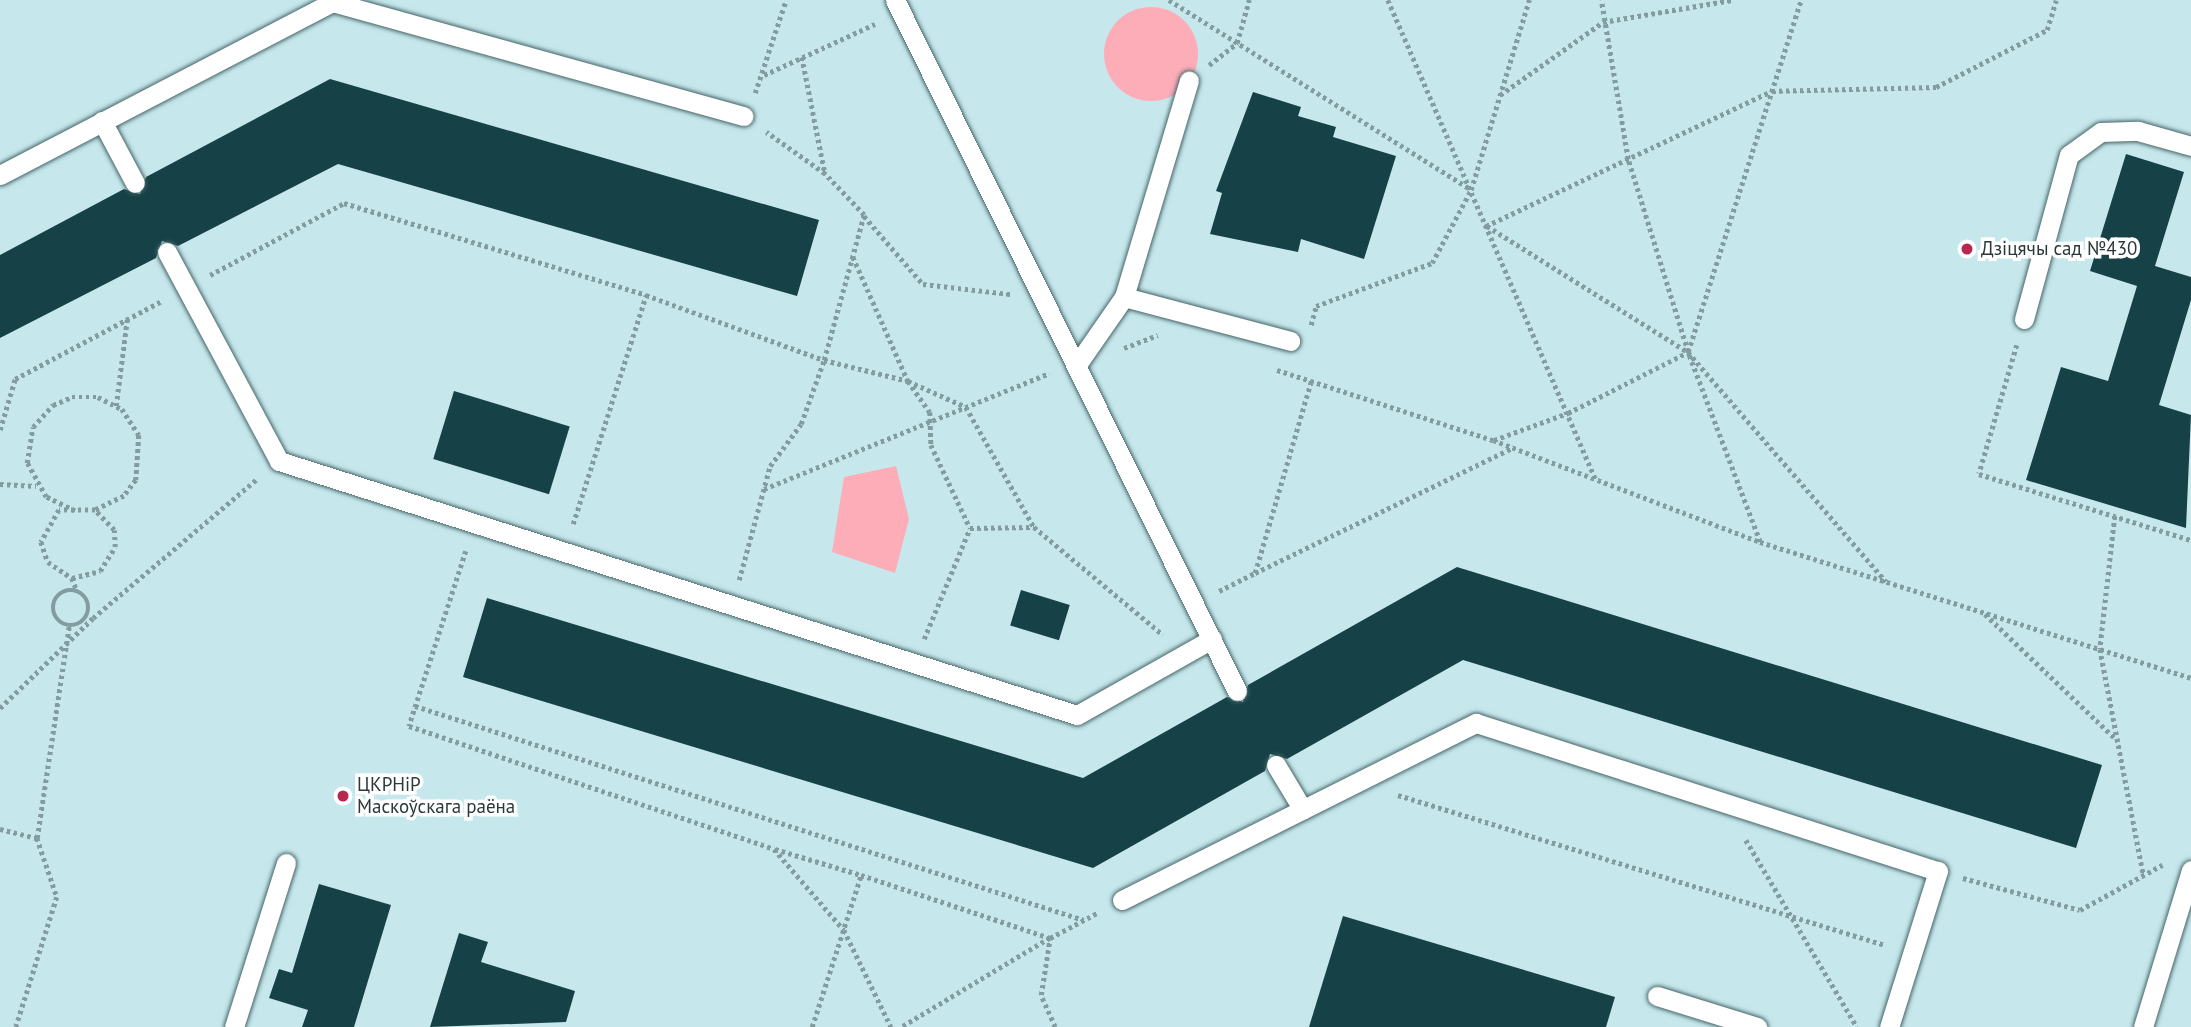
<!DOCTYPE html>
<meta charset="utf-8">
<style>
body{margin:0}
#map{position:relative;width:2191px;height:1027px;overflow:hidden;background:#c6e8ec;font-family:"PT Sans",sans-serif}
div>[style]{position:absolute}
.green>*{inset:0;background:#fcadb8}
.round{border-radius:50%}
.building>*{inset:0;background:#164247;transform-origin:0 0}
.path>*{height:4.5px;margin-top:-2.25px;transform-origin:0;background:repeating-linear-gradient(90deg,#839c9f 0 3.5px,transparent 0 7px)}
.path>.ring{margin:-2.25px;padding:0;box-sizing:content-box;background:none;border:4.5px solid #839c9f;border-radius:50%}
.roads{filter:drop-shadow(0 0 2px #466568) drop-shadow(0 0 2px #466568)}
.lane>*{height:19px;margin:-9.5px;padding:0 9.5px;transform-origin:9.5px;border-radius:9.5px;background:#fff}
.dots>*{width:19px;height:19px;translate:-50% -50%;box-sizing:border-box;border:4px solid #fff;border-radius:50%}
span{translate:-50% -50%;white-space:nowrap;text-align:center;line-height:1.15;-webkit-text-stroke:7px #fff;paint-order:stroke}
.poi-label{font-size:19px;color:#2b383a}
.left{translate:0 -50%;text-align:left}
</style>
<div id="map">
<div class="green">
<div class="round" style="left:1104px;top:7px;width:94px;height:94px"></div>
<div style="clip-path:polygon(896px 466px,909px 519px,895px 573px,832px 552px,844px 477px)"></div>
</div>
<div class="building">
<div style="clip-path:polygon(330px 79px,819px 220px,797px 296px,338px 164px,178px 246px,162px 241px,156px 258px,0 338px,0 255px,124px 189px,140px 194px,146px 177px)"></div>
<div style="clip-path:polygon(1253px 92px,1301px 107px,1298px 116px,1336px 127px,1333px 137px,1396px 156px,1364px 259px,1301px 239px,1298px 252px,1210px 234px,1222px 193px,1216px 191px)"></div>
<div style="clip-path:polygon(2126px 154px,2184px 172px,2155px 266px,2191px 277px,2191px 300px,2159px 405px,2191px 415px,2186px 528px,2026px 480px,2061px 367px,2108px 381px,2137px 286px,2090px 271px)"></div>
<div style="left:454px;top:391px;width:121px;height:71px;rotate:17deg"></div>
<div style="clip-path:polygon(1457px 567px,2102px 765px,2076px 848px,1463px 660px,1287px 759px,1270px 754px,1265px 771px,1093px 868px,463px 677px,487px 598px,1083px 778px,1227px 697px,1243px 702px,1248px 685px)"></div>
<div style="left:1021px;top:590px;width:51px;height:37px;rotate:17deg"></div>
<div style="clip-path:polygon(319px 884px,391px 905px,354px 1027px,302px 1027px,308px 1010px,269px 998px,279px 969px,292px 973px)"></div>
<div style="clip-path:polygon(1343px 916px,1615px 997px,1606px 1027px,1309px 1027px)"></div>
<div style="clip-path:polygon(459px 933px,488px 942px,481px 962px,575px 991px,566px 1022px,430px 1027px)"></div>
</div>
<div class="path">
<div style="left:1169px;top:0;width:355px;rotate:32.1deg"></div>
<div style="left:1388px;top:0;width:523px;rotate:66.57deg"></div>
<div style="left:802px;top:57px;width:118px;rotate:78.8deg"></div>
<div style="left:1209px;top:65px;width:36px;rotate:-38deg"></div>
<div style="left:1237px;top:43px;width:45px;rotate:-74.4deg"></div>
<div style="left:764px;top:75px;width:122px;rotate:-24.7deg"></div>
<div style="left:755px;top:93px;width:98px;rotate:-71.6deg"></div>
<div style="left:1500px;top:95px;width:126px;rotate:-35.3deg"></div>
<div style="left:1603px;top:22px;width:131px;rotate:-9.7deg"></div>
<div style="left:864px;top:216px;width:90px;rotate:49.1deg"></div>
<div style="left:923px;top:284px;width:88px;rotate:6.6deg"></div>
<div style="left:1486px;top:226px;width:316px;rotate:-25.3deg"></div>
<div style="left:1772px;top:91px;width:164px;rotate:-1.4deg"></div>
<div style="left:1936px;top:87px;width:125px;rotate:-27.2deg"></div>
<div style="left:2047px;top:30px;width:31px;rotate:-73deg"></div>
<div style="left:1487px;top:226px;width:237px;rotate:32.1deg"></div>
<div style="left:1688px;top:352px;width:202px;rotate:-107.3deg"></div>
<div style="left:1628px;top:159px;width:161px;rotate:-99.6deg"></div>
<div style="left:853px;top:257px;width:136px;rotate:66.1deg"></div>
<div style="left:908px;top:381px;width:64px;rotate:24.1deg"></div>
<div style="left:966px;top:407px;width:138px;rotate:60.5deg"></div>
<div style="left:1034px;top:527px;width:168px;rotate:39.9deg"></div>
<div style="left:210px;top:275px;width:152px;rotate:-28.2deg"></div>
<div style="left:344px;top:203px;width:316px;rotate:16.9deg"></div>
<div style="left:1311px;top:325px;width:20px;rotate:-75deg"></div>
<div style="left:1316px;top:306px;width:124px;rotate:-20.3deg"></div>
<div style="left:1432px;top:263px;width:83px;rotate:-61.9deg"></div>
<div style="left:1471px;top:190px;width:199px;rotate:-73deg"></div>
<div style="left:2017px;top:345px;width:134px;rotate:106.4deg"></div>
<div style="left:1979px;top:474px;width:222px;rotate:17.3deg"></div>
<div style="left:1124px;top:348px;width:36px;rotate:-21deg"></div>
<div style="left:1277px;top:370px;width:227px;rotate:18deg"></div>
<div style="left:1493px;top:440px;width:286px;rotate:20.9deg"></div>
<div style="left:1760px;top:542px;width:452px;rotate:17.5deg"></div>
<div style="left:116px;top:406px;width:87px;rotate:-82.7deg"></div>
<div style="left:0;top:430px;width:53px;rotate:-73.6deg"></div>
<div style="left:15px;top:379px;width:166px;rotate:-28deg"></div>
<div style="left:1494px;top:440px;width:79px;rotate:-20deg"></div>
<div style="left:1568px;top:413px;width:135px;rotate:-26.9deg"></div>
<div style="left:1688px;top:352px;width:370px;rotate:-72.2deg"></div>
<div style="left:0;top:484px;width:36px;rotate:3deg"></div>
<div style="left:764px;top:489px;width:308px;rotate:-22.1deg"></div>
<div style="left:75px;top:511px;width:32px;rotate:-154deg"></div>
<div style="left:46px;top:497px;width:39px;rotate:-119deg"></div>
<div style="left:27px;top:463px;width:36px;rotate:-81deg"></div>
<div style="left:33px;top:427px;width:30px;rotate:-48deg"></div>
<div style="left:53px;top:405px;width:21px;rotate:-23deg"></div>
<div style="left:72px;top:397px;width:26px"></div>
<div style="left:98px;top:397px;width:27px;rotate:27deg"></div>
<div style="left:122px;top:409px;width:31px;rotate:57deg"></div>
<div style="left:139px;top:435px;width:45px;rotate:93.8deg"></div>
<div style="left:136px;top:480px;width:20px;rotate:127deg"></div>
<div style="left:124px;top:496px;width:32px;rotate:154deg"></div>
<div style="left:2115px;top:516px;width:134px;rotate:96.4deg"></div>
<div style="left:2100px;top:649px;width:228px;rotate:79.1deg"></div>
<div style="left:573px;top:524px;width:240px;rotate:-72.3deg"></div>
<div style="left:646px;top:295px;width:189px;rotate:20.1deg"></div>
<div style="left:824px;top:360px;width:150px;rotate:-74.6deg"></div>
<div style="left:864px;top:215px;width:57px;rotate:-133.6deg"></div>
<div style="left:825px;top:174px;width:72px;rotate:-144.6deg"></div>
<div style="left:1760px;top:542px;width:203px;rotate:-110.8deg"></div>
<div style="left:1688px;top:352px;width:303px;rotate:49.2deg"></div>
<div style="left:466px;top:551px;width:184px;rotate:108deg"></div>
<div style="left:409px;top:726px;width:385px;rotate:18.6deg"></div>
<div style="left:774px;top:849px;width:107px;rotate:49.2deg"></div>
<div style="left:844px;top:930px;width:108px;rotate:64.1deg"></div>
<div style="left:1255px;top:573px;width:287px;rotate:-25.9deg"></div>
<div style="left:72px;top:578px;width:29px;rotate:-14deg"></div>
<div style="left:100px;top:571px;width:28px;rotate:-58deg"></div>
<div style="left:115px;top:547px;width:17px;rotate:-93deg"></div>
<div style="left:114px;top:530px;width:28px;rotate:-134deg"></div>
<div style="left:95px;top:510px;width:36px;rotate:180deg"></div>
<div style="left:59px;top:510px;width:37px;rotate:119deg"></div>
<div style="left:41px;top:542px;width:21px;rotate:71deg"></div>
<div style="left:48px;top:562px;width:29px;rotate:34deg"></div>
<div style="left:72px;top:578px;width:14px;rotate:69deg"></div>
<div style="left:739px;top:580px;width:118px;rotate:-74.8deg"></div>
<div style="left:770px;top:466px;width:52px;rotate:-53.6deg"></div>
<div style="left:801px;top:424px;width:68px;rotate:-70.2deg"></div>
<div style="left:824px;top:360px;width:87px;rotate:14deg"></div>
<div style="left:908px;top:381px;width:38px;rotate:55deg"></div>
<div style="left:930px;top:412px;width:33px;rotate:88deg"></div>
<div style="left:931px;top:445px;width:92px;rotate:64.8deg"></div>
<div class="ring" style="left:53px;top:590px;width:31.5px;height:31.5px"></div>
<div style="left:1219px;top:591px;width:40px;rotate:-26.6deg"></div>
<div style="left:1255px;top:573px;width:200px;rotate:-73.7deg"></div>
<div style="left:1985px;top:614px;width:184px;rotate:43.7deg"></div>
<div style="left:924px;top:639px;width:120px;rotate:-67.5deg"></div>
<div style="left:970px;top:528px;width:64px;rotate:-0.9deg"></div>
<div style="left:415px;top:706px;width:702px;rotate:17.74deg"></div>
<div style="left:0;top:708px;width:129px;rotate:-44.1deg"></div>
<div style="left:93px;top:618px;width:216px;rotate:-40.3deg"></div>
<div style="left:1398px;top:795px;width:510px;rotate:17.12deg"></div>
<div style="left:0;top:829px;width:38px;rotate:14deg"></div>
<div style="left:37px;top:838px;width:62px;rotate:71.3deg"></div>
<div style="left:57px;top:897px;width:136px;rotate:107.5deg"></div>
<div style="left:37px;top:838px;width:214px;rotate:-81.4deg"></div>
<div style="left:1746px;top:840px;width:217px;rotate:59.3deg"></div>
<div style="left:775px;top:849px;width:90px;rotate:16.8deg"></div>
<div style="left:1963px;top:878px;width:121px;rotate:15.3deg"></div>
<div style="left:2080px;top:910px;width:94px;rotate:-28.8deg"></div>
<div style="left:812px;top:1027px;width:160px;rotate:-72.1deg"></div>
<div style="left:861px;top:875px;width:199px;rotate:18.4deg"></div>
<div style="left:1050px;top:938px;width:173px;rotate:149deg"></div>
<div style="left:1055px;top:1027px;width:35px;rotate:-114deg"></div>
<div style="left:1041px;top:995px;width:58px;rotate:-81deg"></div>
<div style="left:1050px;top:938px;width:53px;rotate:-28deg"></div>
</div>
<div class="roads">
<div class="lane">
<div style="left:895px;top:0;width:771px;rotate:63.67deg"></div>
<div style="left:102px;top:121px;width:70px;rotate:62deg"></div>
<div style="left:0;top:175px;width:374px;rotate:-27.5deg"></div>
<div style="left:332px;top:2px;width:427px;rotate:15.5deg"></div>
<div style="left:167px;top:252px;width:237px;rotate:61.8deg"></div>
<div style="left:279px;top:461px;width:837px;rotate:17.66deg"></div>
<div style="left:1077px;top:715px;width:155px;rotate:-29.4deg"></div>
<div style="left:1124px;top:297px;width:172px;rotate:14.8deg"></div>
<div style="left:2024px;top:319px;width:170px;rotate:-74.7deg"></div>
<div style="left:2069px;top:155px;width:39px;rotate:-36deg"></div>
<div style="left:2101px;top:132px;width:37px;rotate:-2deg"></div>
<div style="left:2138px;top:131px;width:55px;rotate:15.8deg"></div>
<div style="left:1076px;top:366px;width:84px;rotate:-55.2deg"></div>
<div style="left:1124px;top:297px;width:226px;rotate:-73.3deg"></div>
<div style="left:1276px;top:765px;width:52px;rotate:59deg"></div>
<div style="left:1122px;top:900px;width:396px;rotate:-26.6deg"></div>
<div style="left:1476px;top:723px;width:485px;rotate:17.8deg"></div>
<div style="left:1938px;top:871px;width:164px;rotate:107.4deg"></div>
<div style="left:1657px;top:996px;width:105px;rotate:17.2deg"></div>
<div style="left:234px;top:1027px;width:172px;rotate:-72.4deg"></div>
<div style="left:2143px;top:1027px;width:164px;rotate:-73deg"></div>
</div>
</div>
<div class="dots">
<div style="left:1967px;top:249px;background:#b8274f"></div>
<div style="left:343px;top:796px;background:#b8274f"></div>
</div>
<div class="poi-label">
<span class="left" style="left:1981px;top:249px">Дзіцячы сад №430</span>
<span class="left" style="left:357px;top:796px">ЦКРНіР<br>Маскоўскага раёна</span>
</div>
</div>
